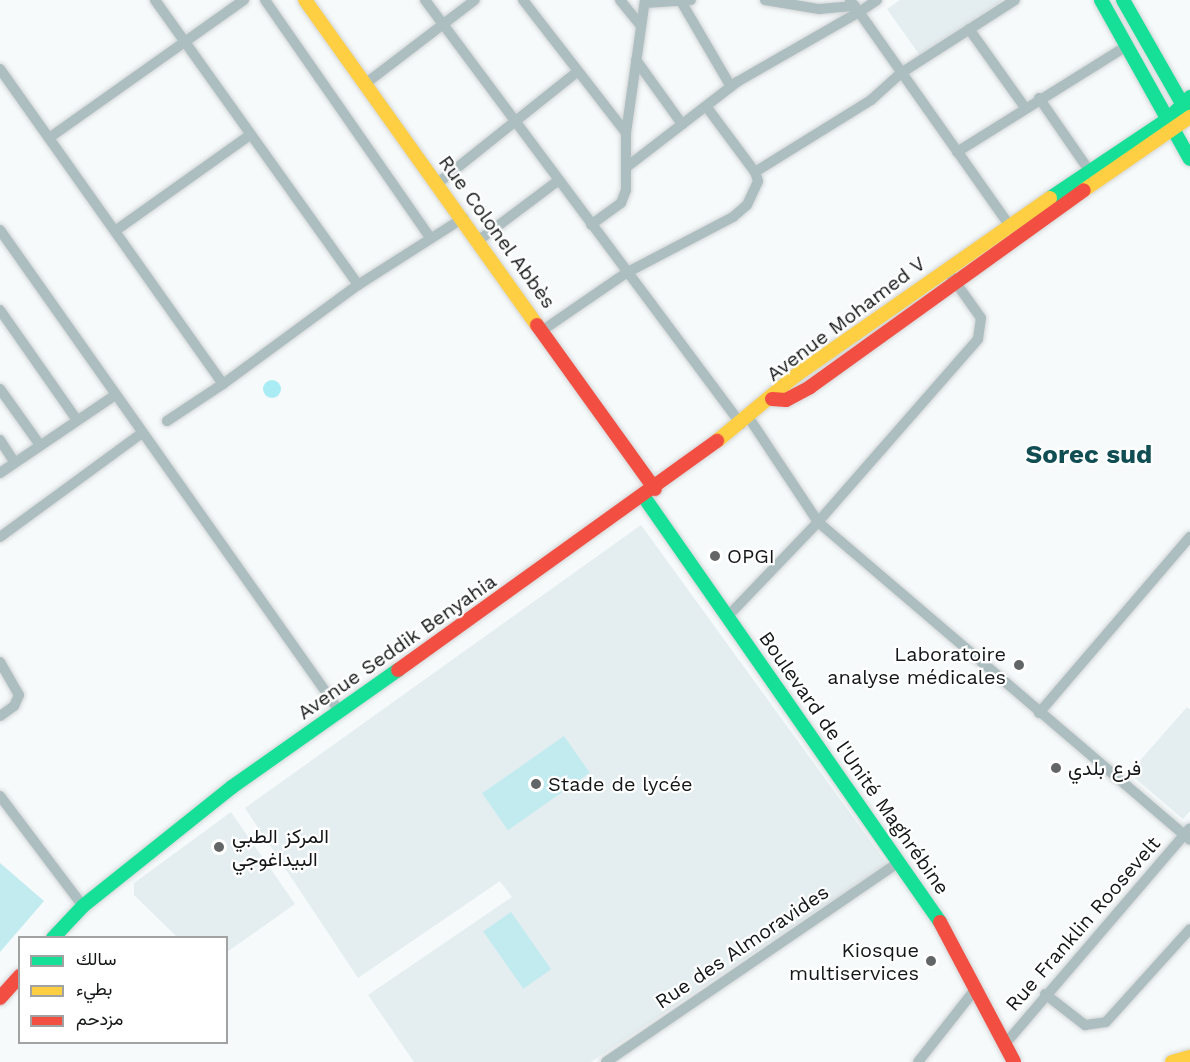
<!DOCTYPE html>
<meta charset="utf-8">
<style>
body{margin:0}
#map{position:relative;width:1190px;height:1062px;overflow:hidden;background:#f6fafb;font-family:"Work Sans",Vazirmatn,sans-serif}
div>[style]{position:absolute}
.built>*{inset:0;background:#e4eef0}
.green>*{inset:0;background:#c2ebf0;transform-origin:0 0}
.forest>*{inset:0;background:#aaecf3}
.round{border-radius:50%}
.roads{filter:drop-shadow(0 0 2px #d3d5d6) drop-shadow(0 0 2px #d3d5d6)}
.street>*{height:10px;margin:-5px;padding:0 5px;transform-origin:5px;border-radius:5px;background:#acbec0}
.fast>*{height:14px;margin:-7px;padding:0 7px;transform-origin:7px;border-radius:7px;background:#16e098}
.slow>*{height:14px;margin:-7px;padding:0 7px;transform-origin:7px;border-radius:7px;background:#ffcf43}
.jam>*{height:14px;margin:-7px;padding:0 7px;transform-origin:7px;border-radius:7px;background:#f24e42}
.dots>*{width:16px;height:16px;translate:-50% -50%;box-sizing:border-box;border:3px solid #fff;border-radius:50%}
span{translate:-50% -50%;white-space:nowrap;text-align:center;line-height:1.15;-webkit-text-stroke:4.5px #fff;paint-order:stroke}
.street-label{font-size:20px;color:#141617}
.poi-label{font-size:20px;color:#141617}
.left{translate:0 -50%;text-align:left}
.right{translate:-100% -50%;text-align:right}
.district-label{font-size:26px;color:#114e54;font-weight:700}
.legend{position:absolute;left:18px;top:936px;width:210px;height:108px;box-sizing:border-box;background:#fff;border:2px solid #a1a2a2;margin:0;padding:8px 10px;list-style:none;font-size:18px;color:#141617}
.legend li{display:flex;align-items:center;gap:12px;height:30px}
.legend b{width:30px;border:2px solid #a1a2a2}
</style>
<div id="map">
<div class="built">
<div style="clip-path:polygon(900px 0,1003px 0,921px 57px,887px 9px)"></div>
<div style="clip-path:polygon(641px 525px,887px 864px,591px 1062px,414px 1062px,368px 995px,512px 897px,500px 881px,358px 978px,245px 808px)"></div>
<div style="clip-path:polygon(1187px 707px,1190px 710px,1190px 811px,1183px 819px,1129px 773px)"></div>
<div style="clip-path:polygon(231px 812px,295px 904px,227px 952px,226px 938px,177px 937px,134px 895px,134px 883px)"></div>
</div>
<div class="green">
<div style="left:564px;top:736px;width:45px;height:100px;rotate:55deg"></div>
<div style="clip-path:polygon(0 863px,44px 901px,0 952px)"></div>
<div style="left:511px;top:912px;width:70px;height:34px;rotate:55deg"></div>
</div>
<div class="forest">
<div class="round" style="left:263px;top:380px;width:18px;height:18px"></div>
</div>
<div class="roads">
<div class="street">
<div style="left:155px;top:0;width:350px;rotate:54.5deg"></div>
<div style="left:265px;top:0;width:287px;rotate:55.2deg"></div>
<div style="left:425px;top:0;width:529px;rotate:53.3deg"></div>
<div style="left:523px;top:0;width:168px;rotate:52.2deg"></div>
<div style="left:626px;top:133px;width:57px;rotate:90deg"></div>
<div style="left:626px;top:190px;width:14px;rotate:111deg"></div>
<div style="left:621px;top:203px;width:37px;rotate:144deg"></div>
<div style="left:620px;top:0;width:33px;rotate:51deg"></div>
<div style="left:765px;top:0;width:55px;rotate:9.5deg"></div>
<div style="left:819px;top:9px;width:36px;rotate:-5deg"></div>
<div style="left:877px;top:0;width:22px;rotate:146deg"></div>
<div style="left:859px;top:12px;width:261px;rotate:54.8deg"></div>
<div style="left:645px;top:3px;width:46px;rotate:-3.7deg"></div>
<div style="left:682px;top:3px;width:97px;rotate:59.7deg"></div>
<div style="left:969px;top:29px;width:95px;rotate:54.5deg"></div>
<div style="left:636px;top:60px;width:79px;rotate:54.3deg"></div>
<div style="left:0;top:69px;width:386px;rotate:54.7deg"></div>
<div style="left:223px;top:384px;width:167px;rotate:-36.3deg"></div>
<div style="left:358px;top:285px;width:125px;rotate:-32.5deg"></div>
<div style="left:365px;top:84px;width:138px;rotate:-37.4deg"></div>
<div style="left:1039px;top:98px;width:95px;rotate:55.3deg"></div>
<div style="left:626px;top:133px;width:134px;rotate:-81.9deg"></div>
<div style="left:49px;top:138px;width:239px;rotate:-35.3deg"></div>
<div style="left:957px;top:152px;width:202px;rotate:-32deg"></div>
<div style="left:628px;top:166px;width:138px;rotate:-37.6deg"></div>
<div style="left:737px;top:82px;width:141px;rotate:-29.8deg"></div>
<div style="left:859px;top:12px;width:15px;rotate:-127deg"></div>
<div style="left:755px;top:172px;width:137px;rotate:-31.8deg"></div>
<div style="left:871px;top:100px;width:40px;rotate:-42deg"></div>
<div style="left:901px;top:73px;width:135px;rotate:-32.6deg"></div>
<div style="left:438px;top:183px;width:178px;rotate:-38.6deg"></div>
<div style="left:0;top:230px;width:590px;rotate:54.8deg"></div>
<div style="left:115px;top:231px;width:166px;rotate:-35.4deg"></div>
<div style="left:479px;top:240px;width:100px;rotate:-36.9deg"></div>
<div style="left:0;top:310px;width:134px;rotate:55deg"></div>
<div style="left:543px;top:330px;width:101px;rotate:-34.5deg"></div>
<div style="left:626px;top:273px;width:121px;rotate:-27.6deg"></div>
<div style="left:733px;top:217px;width:18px;rotate:-41deg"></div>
<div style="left:747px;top:205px;width:26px;rotate:-65deg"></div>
<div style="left:758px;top:181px;width:9px;rotate:-108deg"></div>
<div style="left:755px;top:172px;width:82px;rotate:-126.6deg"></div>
<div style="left:0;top:389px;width:69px;rotate:54.5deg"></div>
<div style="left:749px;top:418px;width:125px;rotate:56.4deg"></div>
<div style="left:818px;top:522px;width:489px;rotate:40.5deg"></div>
<div style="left:167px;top:421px;width:67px;rotate:-33.5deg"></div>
<div style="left:0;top:440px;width:27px;rotate:57deg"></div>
<div style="left:0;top:473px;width:139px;rotate:-34.1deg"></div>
<div style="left:0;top:537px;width:176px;rotate:-36.2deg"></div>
<div style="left:728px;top:616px;width:130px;rotate:-46.2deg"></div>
<div style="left:818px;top:522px;width:243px;rotate:-48.8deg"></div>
<div style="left:978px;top:339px;width:21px;rotate:-82deg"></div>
<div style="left:981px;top:318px;width:52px;rotate:-125.5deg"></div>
<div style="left:0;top:662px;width:38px;rotate:60deg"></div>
<div style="left:19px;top:695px;width:12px;rotate:114deg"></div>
<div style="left:14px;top:706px;width:17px;rotate:144deg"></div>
<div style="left:1039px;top:713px;width:232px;rotate:-49.4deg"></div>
<div style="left:0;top:796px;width:138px;rotate:53deg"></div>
<div style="left:1045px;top:994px;width:51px;rotate:37.8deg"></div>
<div style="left:1085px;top:1025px;width:21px;rotate:-8deg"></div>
<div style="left:1106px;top:1022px;width:125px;rotate:-47.9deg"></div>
<div style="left:1005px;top:1044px;width:284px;rotate:-49.4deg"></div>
<div style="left:606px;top:1062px;width:355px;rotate:-34.3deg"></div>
<div style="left:918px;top:1062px;width:95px;rotate:-51.8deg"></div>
</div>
<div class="fast">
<div style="left:1101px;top:0;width:182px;rotate:60.8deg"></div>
<div style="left:1123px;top:0;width:129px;rotate:60.3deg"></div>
<div style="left:1050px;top:198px;width:142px;rotate:-33.8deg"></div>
<div style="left:1168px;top:119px;width:31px;rotate:-45deg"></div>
<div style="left:644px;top:497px;width:518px;rotate:55.14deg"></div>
<div style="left:53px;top:938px;width:44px;rotate:-46.8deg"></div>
<div style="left:83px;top:906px;width:191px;rotate:-38.6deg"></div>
<div style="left:232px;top:787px;width:203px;rotate:-35.2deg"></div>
</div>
<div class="slow">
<div style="left:305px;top:0;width:399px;rotate:54.5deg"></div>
<div style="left:1084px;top:190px;width:129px;rotate:-34.6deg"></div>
<div style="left:717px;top:441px;width:102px;rotate:-39.8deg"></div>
<div style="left:795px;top:376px;width:311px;rotate:-34.9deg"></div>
<div style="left:1172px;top:1062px;width:19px;rotate:-16deg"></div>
</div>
<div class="jam">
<div style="left:537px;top:325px;width:202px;rotate:54.3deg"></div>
<div style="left:772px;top:399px;width:14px;rotate:4deg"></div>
<div style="left:786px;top:400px;width:27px;rotate:-28deg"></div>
<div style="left:810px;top:387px;width:337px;rotate:-35.7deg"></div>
<div style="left:398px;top:670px;width:393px;rotate:-35.7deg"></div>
<div style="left:940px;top:922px;width:158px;rotate:62.1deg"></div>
<div style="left:0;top:998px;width:30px;rotate:-48deg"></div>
</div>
</div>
<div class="dots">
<div style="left:715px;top:556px;background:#636667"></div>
<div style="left:1019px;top:665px;background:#636667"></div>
<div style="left:1056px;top:768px;background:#636667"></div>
<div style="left:536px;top:784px;background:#636667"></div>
<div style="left:219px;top:847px;background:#636667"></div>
<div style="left:931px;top:961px;background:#636667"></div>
</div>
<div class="street-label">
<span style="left:497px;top:232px;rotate:54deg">Rue Colonel Abbès</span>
<span style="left:846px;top:319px;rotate:-37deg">Avenue Mohamed V</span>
<span style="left:397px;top:647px;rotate:-35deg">Avenue Seddik Benyahia</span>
<span style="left:854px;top:763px;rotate:55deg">Boulevard de l'Unité Maghrébine</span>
<span style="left:1083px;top:924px;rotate:-49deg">Rue Franklin Roosevelt</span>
<span style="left:742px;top:947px;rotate:-34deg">Rue des Almoravides</span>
</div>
<div class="poi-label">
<span class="left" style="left:727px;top:556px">OPGI</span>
<span class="right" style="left:1006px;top:666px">Laboratoire<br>analyse médicales</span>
<span class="left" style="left:1068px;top:768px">فرع بلدي</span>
<span class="left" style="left:548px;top:784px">Stade de lycée</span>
<span class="left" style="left:232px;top:848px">المركز الطبي<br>البيداغوجي</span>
<span class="right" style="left:919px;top:962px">Kiosque<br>multiservices</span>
</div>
<div class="district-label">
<span style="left:1089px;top:455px">Sorec sud</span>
</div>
<ul class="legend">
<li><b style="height:8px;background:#16e098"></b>سالك</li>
<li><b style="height:8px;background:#ffcf43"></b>بطيء</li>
<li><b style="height:8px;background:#f24e42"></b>مزدحم</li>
</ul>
</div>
